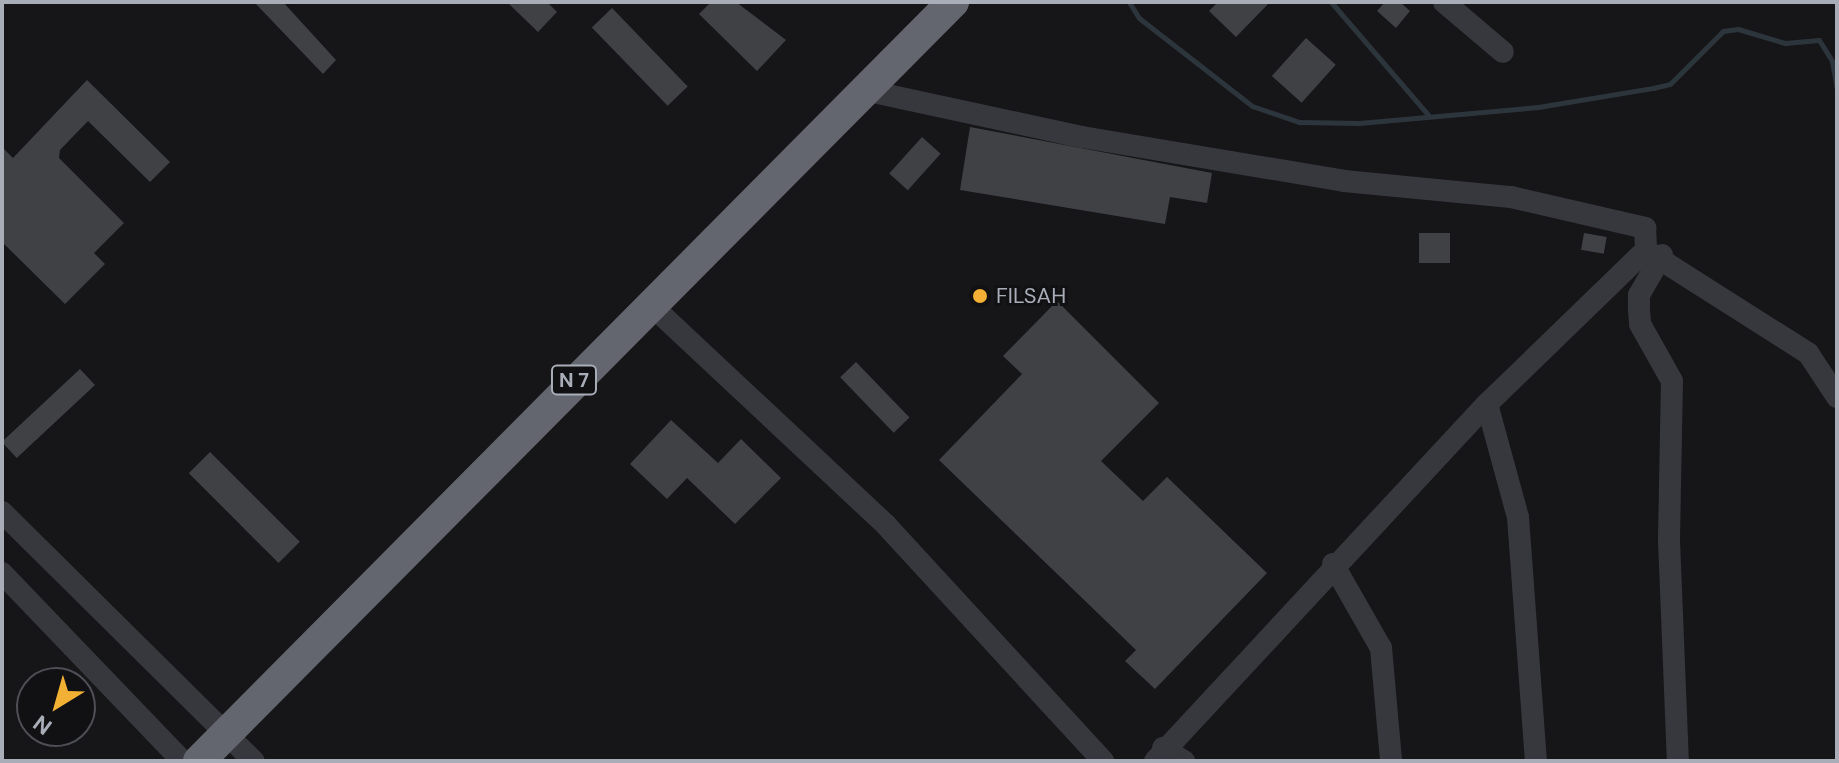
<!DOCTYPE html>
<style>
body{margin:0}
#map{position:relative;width:1839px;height:763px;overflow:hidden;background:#161618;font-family:"DM Sans",sans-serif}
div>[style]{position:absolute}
.stream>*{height:5px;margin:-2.5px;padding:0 2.5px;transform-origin:2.5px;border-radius:2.5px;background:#2c353c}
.building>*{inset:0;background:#404145;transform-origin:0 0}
.minor>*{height:22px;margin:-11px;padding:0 11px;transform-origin:11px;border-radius:11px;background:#37383d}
.highway>*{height:32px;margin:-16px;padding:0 16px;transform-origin:16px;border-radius:16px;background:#63666e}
.dots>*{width:22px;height:22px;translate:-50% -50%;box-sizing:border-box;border:4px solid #111113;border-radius:50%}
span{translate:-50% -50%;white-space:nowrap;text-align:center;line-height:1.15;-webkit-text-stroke:6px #111113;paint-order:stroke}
.shield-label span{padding:2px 6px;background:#111113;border:2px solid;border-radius:6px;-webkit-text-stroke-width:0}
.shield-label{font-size:20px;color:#a8adb8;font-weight:700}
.poi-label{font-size:22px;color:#a8adb8}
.left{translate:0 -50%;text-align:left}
.frame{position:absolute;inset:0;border:4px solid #a8adb8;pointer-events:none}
.north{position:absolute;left:16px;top:667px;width:80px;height:80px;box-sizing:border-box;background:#111113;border:2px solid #4d4f55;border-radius:50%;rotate:217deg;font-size:22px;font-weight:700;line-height:32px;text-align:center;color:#a8adb8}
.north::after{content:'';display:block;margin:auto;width:28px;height:36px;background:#f2b134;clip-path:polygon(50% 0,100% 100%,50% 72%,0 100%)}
</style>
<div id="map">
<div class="stream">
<div style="left:1129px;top:2px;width:19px;rotate:58deg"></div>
<div style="left:1139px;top:18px;width:143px;rotate:37.9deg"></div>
<div style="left:1252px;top:106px;width:50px;rotate:18.8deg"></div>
<div style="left:1299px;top:122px;width:60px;rotate:1deg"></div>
<div style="left:1359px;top:123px;width:180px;rotate:-5.1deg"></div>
<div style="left:1538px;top:107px;width:117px;rotate:-9.4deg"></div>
<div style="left:1653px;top:88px;width:17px;rotate:-13deg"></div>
<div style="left:1670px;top:84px;width:75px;rotate:-45deg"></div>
<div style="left:1723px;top:31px;width:15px;rotate:-8deg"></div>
<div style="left:1738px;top:29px;width:49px;rotate:16.6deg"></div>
<div style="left:1785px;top:43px;width:34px;rotate:-5deg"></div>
<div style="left:1819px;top:40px;width:25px;rotate:58deg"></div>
<div style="left:1832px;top:61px;width:29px;rotate:80deg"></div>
<div style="left:1331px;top:2px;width:150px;rotate:49.3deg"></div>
</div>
<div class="building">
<div style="clip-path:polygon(254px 2px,283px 2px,336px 60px,323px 74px)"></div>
<div style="clip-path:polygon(507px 2px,547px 2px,557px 12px,538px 32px)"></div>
<div style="clip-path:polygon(711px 2px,736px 2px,786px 40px,757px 71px,699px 14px)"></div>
<div style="clip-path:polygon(1218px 2px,1270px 2px,1236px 37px,1209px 11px)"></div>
<div style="clip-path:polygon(1385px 2px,1400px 2px,1410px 11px,1396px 28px,1377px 11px)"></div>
<div style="left:612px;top:8px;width:109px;height:28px;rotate:46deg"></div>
<div style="left:1306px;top:38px;width:40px;height:51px;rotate:42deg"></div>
<div style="clip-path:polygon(87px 80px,170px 162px,150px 182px,88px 121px,60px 150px,59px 158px,124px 223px,94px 253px,105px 264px,65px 304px,2px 242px,2px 147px,13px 158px)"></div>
<div style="clip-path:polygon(970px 127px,1212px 173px,1207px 203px,1170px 197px,1165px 224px,960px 190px)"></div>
<div style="left:922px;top:137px;width:25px;height:49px;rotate:42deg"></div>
<div style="left:1419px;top:233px;width:31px;height:30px"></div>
<div style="left:1584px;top:233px;width:23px;height:17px;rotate:10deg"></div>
<div style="clip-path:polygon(1057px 301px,1159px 403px,1101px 461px,1143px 501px,1167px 477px,1267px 573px,1155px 689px,1125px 661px,1136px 650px,939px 460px,1022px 374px,1003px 356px)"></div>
<div style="left:856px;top:362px;width:77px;height:22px;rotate:46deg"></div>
<div style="left:80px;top:369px;width:22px;height:107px;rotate:47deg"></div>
<div style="clip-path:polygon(671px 420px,718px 463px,741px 439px,781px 478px,735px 524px,687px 478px,667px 499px,630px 464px)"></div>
<div style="left:210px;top:452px;width:127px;height:30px;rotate:45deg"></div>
</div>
<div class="minor">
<div style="left:1444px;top:2px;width:77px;rotate:40.3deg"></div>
<div style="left:864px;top:90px;width:223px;rotate:12.2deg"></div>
<div style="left:1082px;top:137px;width:266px;rotate:9.5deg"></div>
<div style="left:1344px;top:181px;width:168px;rotate:5.5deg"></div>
<div style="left:1511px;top:197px;width:138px;rotate:13deg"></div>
<div style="left:1645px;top:228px;width:22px;rotate:87deg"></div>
<div style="left:1647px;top:251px;width:191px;rotate:32.4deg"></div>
<div style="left:1808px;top:353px;width:53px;rotate:56.6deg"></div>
<div style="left:1662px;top:255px;width:46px;rotate:119.9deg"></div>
<div style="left:1639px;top:295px;width:14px;rotate:90deg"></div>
<div style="left:1639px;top:309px;width:15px;rotate:86deg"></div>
<div style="left:1640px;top:324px;width:65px;rotate:60.7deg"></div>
<div style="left:1672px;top:381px;width:159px;rotate:91.1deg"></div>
<div style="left:1669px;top:540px;width:221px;rotate:87.7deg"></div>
<div style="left:651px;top:305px;width:322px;rotate:43.1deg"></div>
<div style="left:886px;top:525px;width:321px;rotate:47.4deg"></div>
<div style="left:1487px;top:404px;width:117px;rotate:74.7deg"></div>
<div style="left:1518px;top:517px;width:245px;rotate:85.8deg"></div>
<div style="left:2px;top:512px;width:354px;rotate:44.7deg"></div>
<div style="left:1333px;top:564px;width:97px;rotate:60.3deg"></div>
<div style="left:1381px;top:648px;width:113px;rotate:84.9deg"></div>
<div style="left:2px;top:573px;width:260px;rotate:46.2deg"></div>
<div style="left:1163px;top:748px;width:25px;rotate:32deg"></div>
<div style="left:1155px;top:761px;width:488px;rotate:-47.1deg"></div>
<div style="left:1487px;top:404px;width:221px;rotate:-44.1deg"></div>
</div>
<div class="highway">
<div style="left:199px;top:761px;width:1070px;rotate:-45.19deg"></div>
</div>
<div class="dots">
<div style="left:980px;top:296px;background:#f2b134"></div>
</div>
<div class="shield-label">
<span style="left:574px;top:380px">N 7</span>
</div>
<div class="poi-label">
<span class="left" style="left:996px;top:296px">FILSAH</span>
</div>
<div class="frame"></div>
<div class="north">N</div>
</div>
